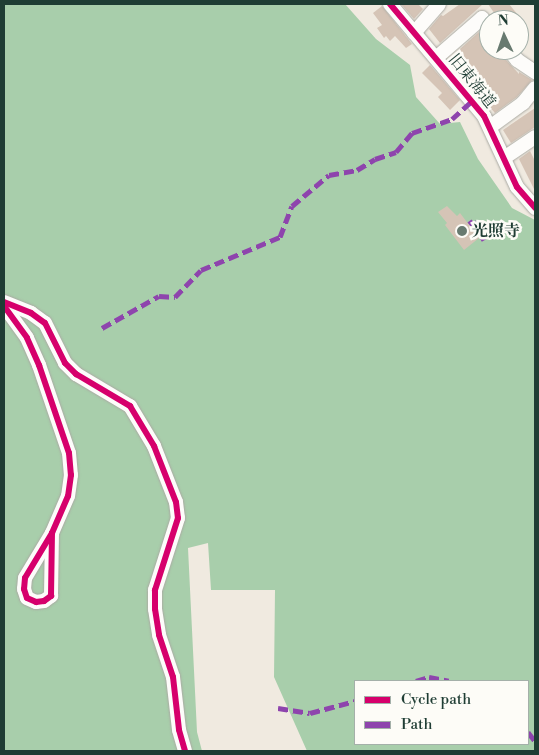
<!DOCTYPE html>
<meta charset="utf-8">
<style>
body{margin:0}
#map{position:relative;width:539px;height:755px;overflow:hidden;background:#f0eae0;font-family:"Libre Bodoni","Noto Serif JP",serif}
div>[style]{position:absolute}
.forest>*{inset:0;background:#a8ceab}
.building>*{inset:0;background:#d5c4b6}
.roads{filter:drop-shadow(0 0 1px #aaaaa3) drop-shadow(0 0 1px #aaaaa3)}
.minor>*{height:14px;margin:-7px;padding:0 7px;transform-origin:7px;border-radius:7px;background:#fdfcfa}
.quiet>*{height:5px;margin-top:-2.5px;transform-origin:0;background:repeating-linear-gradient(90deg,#8e44ad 0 10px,transparent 0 15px)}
.cycleway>*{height:6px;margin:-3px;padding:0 3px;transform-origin:3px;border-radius:3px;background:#d6006c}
.dots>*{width:14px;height:14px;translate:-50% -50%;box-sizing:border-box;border:2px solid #fdfcf7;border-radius:50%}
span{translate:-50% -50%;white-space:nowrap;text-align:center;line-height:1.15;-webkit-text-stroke:5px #fdfcf7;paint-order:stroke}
.street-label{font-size:16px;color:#1f3d34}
.poi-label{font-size:16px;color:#1f3d34;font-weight:700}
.left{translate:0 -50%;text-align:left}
.frame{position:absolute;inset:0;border:5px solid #1f3d34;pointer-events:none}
.legend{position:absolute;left:354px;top:680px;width:175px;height:65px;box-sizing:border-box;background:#fdfcf7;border:1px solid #a4b0a9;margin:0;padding:6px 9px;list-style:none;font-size:15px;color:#1f3d34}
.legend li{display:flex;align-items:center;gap:10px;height:25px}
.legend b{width:25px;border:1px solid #a4b0a9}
.north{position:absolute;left:479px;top:10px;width:50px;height:50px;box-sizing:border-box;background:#fdfcf7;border:1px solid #a4b0a9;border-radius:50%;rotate:357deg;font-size:14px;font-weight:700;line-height:20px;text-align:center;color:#1f3d34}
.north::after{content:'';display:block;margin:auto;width:18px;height:22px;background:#687a70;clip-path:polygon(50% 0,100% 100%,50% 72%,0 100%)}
</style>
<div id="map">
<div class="forest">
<div style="clip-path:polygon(evenodd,4px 4px,345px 4px,376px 39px,410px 65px,416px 97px,440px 124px,460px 122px,478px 159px,512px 208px,535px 220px,535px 751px,307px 751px,274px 677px,275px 590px,211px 590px,208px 543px,188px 548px,197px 732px,202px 751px,4px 751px,4px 4px,355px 681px,528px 681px,528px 744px,355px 744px,355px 681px)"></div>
</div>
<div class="building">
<div style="clip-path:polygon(401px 4px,418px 4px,423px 9px,414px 19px)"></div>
<div style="clip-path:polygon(460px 4px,483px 4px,440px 43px,429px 29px,441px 15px,443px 16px)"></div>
<div style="clip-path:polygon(488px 4px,509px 4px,522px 20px,499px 20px)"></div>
<div style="clip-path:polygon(382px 6px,412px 44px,406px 48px,395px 36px,390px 41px,386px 36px,384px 38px,377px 28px,382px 25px,373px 13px)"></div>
<div style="clip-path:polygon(479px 32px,489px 42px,489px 50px,497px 50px,519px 74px,519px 72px,532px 80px,517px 97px,495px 113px,486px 103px,489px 100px,450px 58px)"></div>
<div style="clip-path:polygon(430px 65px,460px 100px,450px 110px,438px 97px,442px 93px,422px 73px)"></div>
<div style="clip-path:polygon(535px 108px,535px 127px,511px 143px,503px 130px)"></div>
<div style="clip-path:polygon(530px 151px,535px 161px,535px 191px,519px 159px)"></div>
<div style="clip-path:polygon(447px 206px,457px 216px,460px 213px,479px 238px,464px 250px,445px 225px,447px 223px,438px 212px)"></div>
</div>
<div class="roads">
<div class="minor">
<div style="left:390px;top:4px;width:146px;rotate:50deg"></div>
<div style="left:484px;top:116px;width:78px;rotate:65.1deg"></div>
<div style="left:517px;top:187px;width:28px;rotate:49deg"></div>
<div style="left:414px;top:33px;width:38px;rotate:-49deg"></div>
<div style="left:509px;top:50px;width:13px;rotate:51deg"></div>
<div style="left:517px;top:60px;width:22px;rotate:34deg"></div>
<div style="left:436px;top:58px;width:61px;rotate:-41deg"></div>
<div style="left:482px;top:18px;width:11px;rotate:49deg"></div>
<div style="left:490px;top:127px;width:41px;rotate:-36deg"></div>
<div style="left:523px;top:103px;width:19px;rotate:-51deg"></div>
<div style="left:504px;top:158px;width:37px;rotate:-34deg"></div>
<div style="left:4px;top:302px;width:29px;rotate:22deg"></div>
<div style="left:31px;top:313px;width:17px;rotate:36deg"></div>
<div style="left:45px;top:323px;width:45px;rotate:63.4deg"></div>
<div style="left:65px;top:363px;width:16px;rotate:45deg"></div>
<div style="left:76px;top:374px;width:63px;rotate:30.7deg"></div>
<div style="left:130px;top:406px;width:47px;rotate:59deg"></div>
<div style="left:154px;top:446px;width:60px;rotate:68.6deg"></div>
<div style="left:176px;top:502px;width:16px;rotate:83deg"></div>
<div style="left:178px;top:518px;width:76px;rotate:107.7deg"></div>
<div style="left:155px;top:590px;width:19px;rotate:90deg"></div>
<div style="left:155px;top:609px;width:26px;rotate:81deg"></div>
<div style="left:159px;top:635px;width:44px;rotate:71.6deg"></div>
<div style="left:173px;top:677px;width:53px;rotate:83.5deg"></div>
<div style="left:179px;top:730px;width:22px;rotate:74deg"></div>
<div style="left:4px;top:306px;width:39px;rotate:54deg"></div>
<div style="left:27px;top:338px;width:30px;rotate:66deg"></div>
<div style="left:39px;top:365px;width:93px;rotate:71.2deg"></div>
<div style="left:69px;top:453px;width:22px;rotate:85deg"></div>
<div style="left:71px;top:475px;width:21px;rotate:98deg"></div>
<div style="left:68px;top:496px;width:40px;rotate:113.4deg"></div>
<div style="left:52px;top:533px;width:52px;rotate:121deg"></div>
<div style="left:25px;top:578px;width:11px;rotate:95deg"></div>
<div style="left:24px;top:589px;width:9px;rotate:72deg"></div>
<div style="left:27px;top:598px;width:10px;rotate:24deg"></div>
<div style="left:36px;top:602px;width:8px;rotate:-7deg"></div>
<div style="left:44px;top:601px;width:9px;rotate:-36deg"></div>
<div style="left:51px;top:596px;width:63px;rotate:-89.1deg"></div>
</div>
</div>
<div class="quiet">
<div style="left:469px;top:224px;width:5px;rotate:-37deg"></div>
<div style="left:473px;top:221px;width:22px;rotate:60deg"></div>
<div style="left:102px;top:328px;width:65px;rotate:-29.3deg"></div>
<div style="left:159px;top:296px;width:16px;rotate:4deg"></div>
<div style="left:175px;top:297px;width:37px;rotate:-46deg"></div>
<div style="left:201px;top:270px;width:86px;rotate:-22.7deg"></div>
<div style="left:280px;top:237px;width:33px;rotate:-69deg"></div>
<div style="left:292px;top:206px;width:48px;rotate:-40deg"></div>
<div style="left:329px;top:175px;width:28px;rotate:-10deg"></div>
<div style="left:357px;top:170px;width:21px;rotate:-31deg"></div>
<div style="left:375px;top:159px;width:22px;rotate:-18deg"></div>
<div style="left:396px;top:152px;width:25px;rotate:-50deg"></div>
<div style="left:412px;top:133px;width:42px;rotate:-19.3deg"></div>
<div style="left:452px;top:119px;width:27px;rotate:-42deg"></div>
<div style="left:416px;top:681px;width:14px;rotate:-17deg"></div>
<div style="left:429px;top:677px;width:20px;rotate:11deg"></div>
<div style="left:278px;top:708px;width:32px;rotate:9deg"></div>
<div style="left:310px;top:713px;width:47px;rotate:-14.9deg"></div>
<div style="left:528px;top:732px;width:11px;rotate:52deg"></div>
</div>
<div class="cycleway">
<div style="left:390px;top:4px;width:146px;rotate:50deg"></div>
<div style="left:484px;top:116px;width:78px;rotate:65.1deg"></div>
<div style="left:517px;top:187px;width:28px;rotate:49deg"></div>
<div style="left:4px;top:302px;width:29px;rotate:22deg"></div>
<div style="left:31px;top:313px;width:17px;rotate:36deg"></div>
<div style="left:45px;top:323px;width:45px;rotate:63.4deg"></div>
<div style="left:65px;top:363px;width:16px;rotate:45deg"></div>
<div style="left:76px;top:374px;width:63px;rotate:30.7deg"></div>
<div style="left:130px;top:406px;width:47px;rotate:59deg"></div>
<div style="left:154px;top:446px;width:60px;rotate:68.6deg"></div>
<div style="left:176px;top:502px;width:16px;rotate:83deg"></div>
<div style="left:178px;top:518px;width:76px;rotate:107.7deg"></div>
<div style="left:155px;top:590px;width:19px;rotate:90deg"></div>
<div style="left:155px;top:609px;width:26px;rotate:81deg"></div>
<div style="left:159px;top:635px;width:44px;rotate:71.6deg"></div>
<div style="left:173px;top:677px;width:53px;rotate:83.5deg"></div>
<div style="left:179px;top:730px;width:22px;rotate:74deg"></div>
<div style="left:4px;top:306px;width:39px;rotate:54deg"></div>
<div style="left:27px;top:338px;width:30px;rotate:66deg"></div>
<div style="left:39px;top:365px;width:93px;rotate:71.2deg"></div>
<div style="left:69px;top:453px;width:22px;rotate:85deg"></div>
<div style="left:71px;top:475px;width:21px;rotate:98deg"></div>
<div style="left:68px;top:496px;width:40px;rotate:113.4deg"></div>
<div style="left:52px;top:533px;width:52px;rotate:121deg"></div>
<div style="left:25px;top:578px;width:11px;rotate:95deg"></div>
<div style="left:24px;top:589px;width:9px;rotate:72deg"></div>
<div style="left:27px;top:598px;width:10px;rotate:24deg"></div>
<div style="left:36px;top:602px;width:8px;rotate:-7deg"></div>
<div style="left:44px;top:601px;width:9px;rotate:-36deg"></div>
<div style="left:51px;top:596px;width:63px;rotate:-89.1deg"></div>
</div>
<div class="dots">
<div style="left:462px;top:231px;background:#687a70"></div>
</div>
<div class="street-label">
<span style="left:472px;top:81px;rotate:51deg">旧東海道</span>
</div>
<div class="poi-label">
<span class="left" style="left:472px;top:231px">光照寺</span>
</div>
<div class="frame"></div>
<ul class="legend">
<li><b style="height:6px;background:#d6006c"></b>Cycle path</li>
<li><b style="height:6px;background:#8e44ad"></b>Path</li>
</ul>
<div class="north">N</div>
</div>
